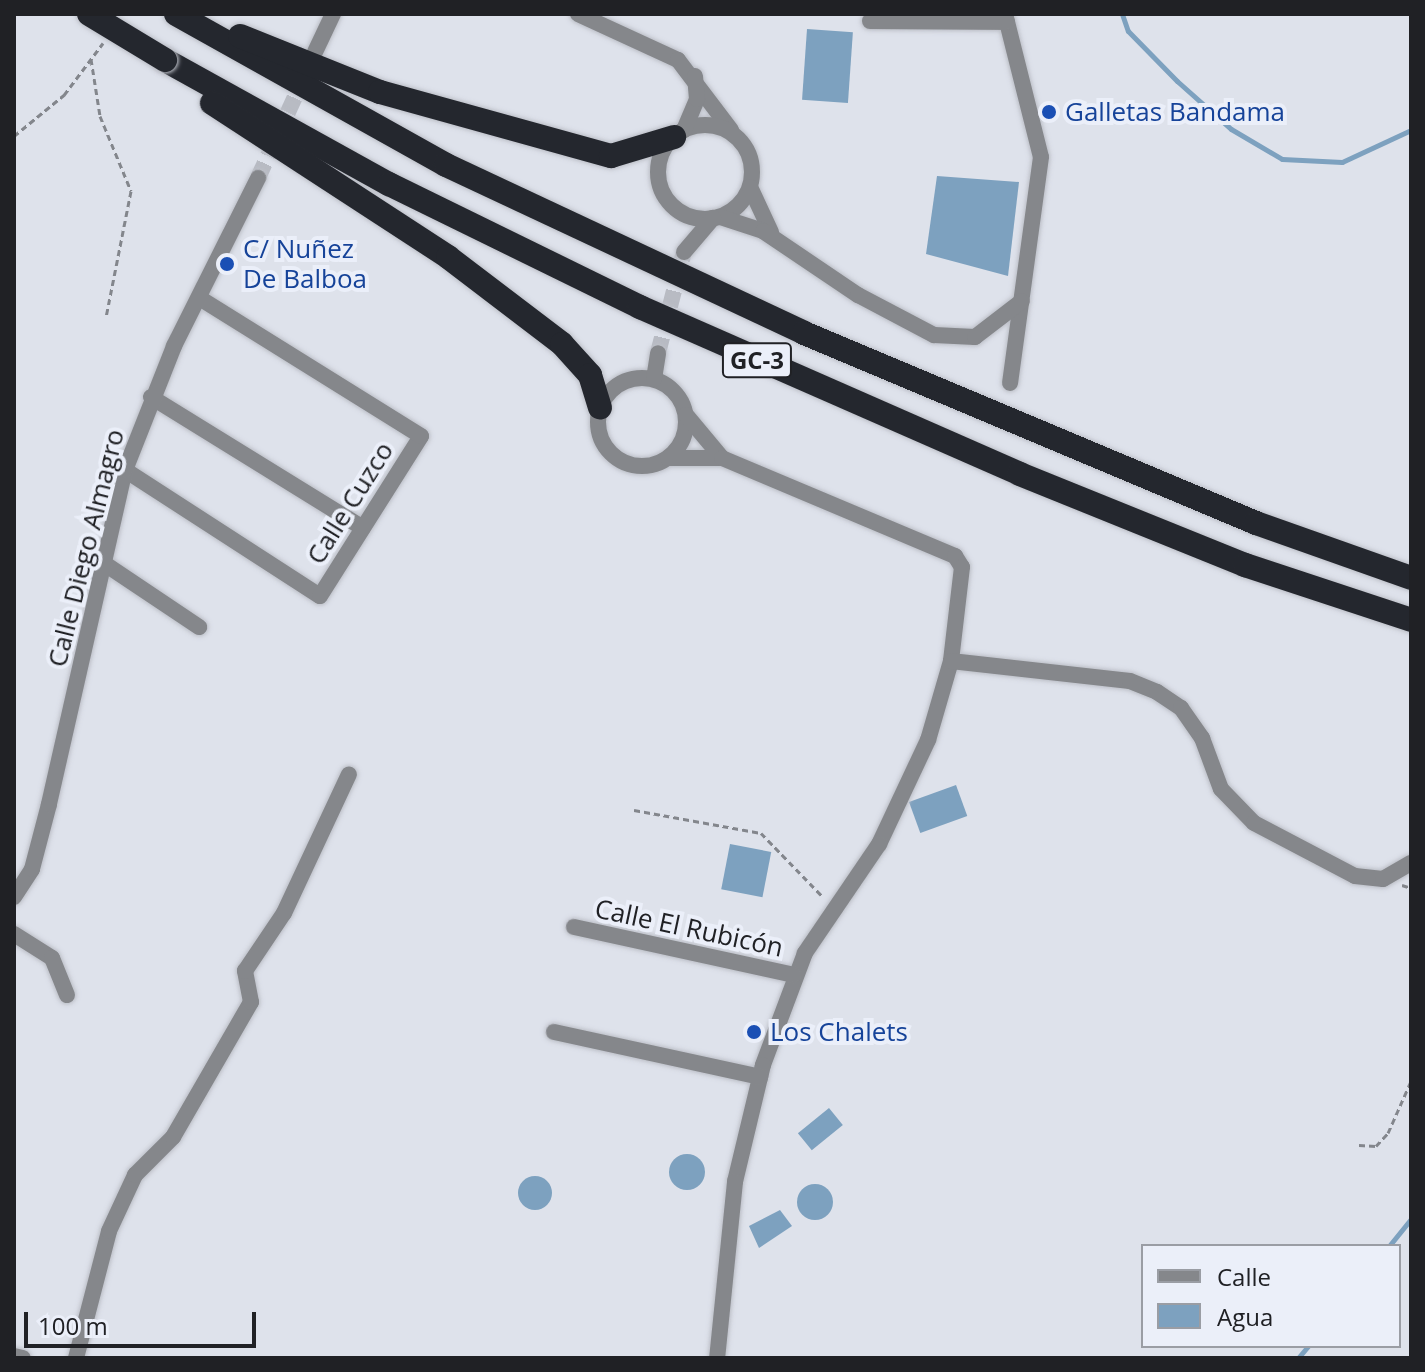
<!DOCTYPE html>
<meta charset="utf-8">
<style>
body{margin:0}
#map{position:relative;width:1425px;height:1372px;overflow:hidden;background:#dee2eb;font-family:"Open Sans",sans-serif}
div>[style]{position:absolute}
.water>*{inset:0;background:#7da1bf;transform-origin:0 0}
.round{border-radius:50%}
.stream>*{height:5px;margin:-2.5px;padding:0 2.5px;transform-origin:2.5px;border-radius:2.5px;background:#7da1bf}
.minor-tunnel>*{height:16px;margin-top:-8px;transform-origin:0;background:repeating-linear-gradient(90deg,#b8bbc3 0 16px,transparent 0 24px)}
.path>*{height:3px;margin-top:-1.5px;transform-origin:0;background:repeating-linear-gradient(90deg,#83868c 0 6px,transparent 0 10px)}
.roads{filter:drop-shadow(0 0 2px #bcbfc7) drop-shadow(0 0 2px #bcbfc7)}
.minor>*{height:16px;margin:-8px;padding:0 8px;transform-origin:8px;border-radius:8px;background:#85878b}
.minor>.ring{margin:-8px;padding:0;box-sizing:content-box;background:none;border:16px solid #85878b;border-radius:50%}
.highway>*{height:24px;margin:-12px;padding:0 12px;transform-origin:12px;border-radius:12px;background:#24272e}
.bridges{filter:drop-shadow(0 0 2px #bcbfc7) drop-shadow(0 0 2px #bcbfc7)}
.highway-bridge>*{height:24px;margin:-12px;padding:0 12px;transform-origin:12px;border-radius:12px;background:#24272e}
.dots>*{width:22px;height:22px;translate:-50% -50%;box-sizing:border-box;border:4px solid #ebeff9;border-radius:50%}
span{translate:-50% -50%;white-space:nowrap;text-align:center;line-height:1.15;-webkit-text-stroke:8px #ebeff9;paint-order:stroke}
.shield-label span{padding:2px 6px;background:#ebeff9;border:2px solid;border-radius:6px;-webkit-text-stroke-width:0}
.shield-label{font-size:24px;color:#202125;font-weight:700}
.transit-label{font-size:26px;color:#164399}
.left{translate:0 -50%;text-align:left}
.street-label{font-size:26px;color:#202125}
.frame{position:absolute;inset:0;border:16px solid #202125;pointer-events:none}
.legend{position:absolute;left:1141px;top:1244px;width:260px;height:104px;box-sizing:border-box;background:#ebeff9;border:2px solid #9a9da4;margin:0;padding:10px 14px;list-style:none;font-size:24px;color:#202125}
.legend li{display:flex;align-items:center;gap:16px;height:40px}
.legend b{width:40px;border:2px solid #9a9da4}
.scale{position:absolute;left:24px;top:1312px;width:232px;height:36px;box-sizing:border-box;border:4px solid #202125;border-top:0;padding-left:10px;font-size:24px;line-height:28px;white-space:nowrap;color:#202125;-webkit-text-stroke:6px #ebeff9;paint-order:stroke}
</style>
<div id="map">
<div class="water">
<div style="left:807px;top:29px;width:46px;height:71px;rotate:4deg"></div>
<div style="clip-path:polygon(937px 176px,1019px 182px,1008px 276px,926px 254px)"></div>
<div style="left:956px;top:785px;width:33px;height:50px;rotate:70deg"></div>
<div style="left:730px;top:844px;width:42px;height:46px;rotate:11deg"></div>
<div style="left:829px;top:1108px;width:22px;height:40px;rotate:51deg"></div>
<div class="round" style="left:669px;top:1154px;width:36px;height:36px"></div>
<div class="round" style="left:518px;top:1176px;width:34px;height:34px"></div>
<div class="round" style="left:797px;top:1184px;width:36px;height:36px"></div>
<div style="clip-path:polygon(780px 1210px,792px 1226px,759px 1248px,749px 1226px)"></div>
</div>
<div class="stream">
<div style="left:1122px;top:14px;width:18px;rotate:71deg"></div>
<div style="left:1128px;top:31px;width:70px;rotate:45.6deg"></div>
<div style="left:1177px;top:81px;width:72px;rotate:41.6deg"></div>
<div style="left:1231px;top:129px;width:59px;rotate:30.5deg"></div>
<div style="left:1282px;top:159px;width:60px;rotate:2.9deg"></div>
<div style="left:1342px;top:162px;width:76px;rotate:-24.9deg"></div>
<div style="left:1389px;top:1246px;width:35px;rotate:-51deg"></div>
<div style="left:1298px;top:1358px;width:16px;rotate:-50deg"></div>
</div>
<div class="minor-tunnel">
<div style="left:258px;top:178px;width:113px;rotate:-65.5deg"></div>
<div style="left:658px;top:353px;width:104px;rotate:-75.6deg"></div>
</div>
<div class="path">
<div style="left:91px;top:59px;width:58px;rotate:81deg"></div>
<div style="left:100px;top:116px;width:81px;rotate:67.5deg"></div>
<div style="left:131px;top:191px;width:128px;rotate:101.2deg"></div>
<div style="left:14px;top:136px;width:65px;rotate:-39.4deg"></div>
<div style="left:64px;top:95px;width:65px;rotate:-53.1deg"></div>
<div style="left:634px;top:810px;width:129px;rotate:10.3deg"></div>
<div style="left:761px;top:833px;width:89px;rotate:45.9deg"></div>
<div style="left:1402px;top:885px;width:9px;rotate:18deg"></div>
<div style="left:1359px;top:1145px;width:17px;rotate:3deg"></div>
<div style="left:1376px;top:1146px;width:18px;rotate:-47deg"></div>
<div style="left:1388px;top:1133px;width:57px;rotate:-66.1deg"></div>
</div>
<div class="roads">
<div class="minor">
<div style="left:578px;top:14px;width:110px;rotate:24.7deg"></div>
<div style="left:678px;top:60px;width:88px;rotate:52.9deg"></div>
<div style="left:1005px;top:14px;width:147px;rotate:75.9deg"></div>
<div style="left:1041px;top:157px;width:228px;rotate:97.8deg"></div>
<div style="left:870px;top:21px;width:137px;rotate:0.4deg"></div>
<div style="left:315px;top:52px;width:42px;rotate:-64.7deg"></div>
<div class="ring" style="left:658px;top:125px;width:78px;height:78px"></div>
<div style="left:684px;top:130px;width:34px;rotate:-67deg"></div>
<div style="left:697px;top:99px;width:23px;rotate:-95deg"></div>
<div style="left:750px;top:187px;width:50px;rotate:65deg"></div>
<div style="left:720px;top:217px;width:45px;rotate:18deg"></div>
<div style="left:763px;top:231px;width:115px;rotate:34deg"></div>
<div style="left:858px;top:295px;width:86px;rotate:27.8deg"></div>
<div style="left:934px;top:335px;width:41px;rotate:2.8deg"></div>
<div style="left:975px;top:337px;width:59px;rotate:-37.5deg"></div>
<div style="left:684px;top:252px;width:45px;rotate:-49.5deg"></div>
<div class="ring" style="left:598px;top:378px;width:72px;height:72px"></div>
<div style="left:654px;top:379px;width:26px;rotate:-81deg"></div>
<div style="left:151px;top:397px;width:249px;rotate:31.7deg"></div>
<div style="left:686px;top:415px;width:56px;rotate:50.1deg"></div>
<div style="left:668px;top:458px;width:54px"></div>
<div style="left:722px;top:458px;width:253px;rotate:22.8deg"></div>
<div style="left:955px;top:556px;width:13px;rotate:58deg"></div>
<div style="left:962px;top:567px;width:95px;rotate:96.7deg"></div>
<div style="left:951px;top:661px;width:82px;rotate:106.2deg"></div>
<div style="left:928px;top:740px;width:115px;rotate:115.2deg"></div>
<div style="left:879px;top:844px;width:132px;rotate:124.2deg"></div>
<div style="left:805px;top:953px;width:120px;rotate:110.6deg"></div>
<div style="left:763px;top:1065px;width:120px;rotate:103.5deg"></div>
<div style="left:735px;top:1182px;width:177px;rotate:95.8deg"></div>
<div style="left:125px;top:470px;width:232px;rotate:32.9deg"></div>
<div style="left:320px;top:596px;width:189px;rotate:-57.7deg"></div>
<div style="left:421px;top:436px;width:261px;rotate:-148.1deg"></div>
<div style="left:102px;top:562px;width:117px;rotate:33.8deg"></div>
<div style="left:951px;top:661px;width:180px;rotate:6.4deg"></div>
<div style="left:1130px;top:681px;width:29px;rotate:22deg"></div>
<div style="left:1157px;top:692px;width:29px;rotate:34deg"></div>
<div style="left:1181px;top:708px;width:37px;rotate:55deg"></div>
<div style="left:1202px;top:738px;width:54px;rotate:69.6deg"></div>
<div style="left:1221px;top:789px;width:47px;rotate:45.9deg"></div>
<div style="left:1254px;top:823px;width:114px;rotate:27.7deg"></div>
<div style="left:1355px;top:876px;width:28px;rotate:6deg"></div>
<div style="left:1383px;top:879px;width:32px;rotate:-30deg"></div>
<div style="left:14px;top:897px;width:33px;rotate:-57deg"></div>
<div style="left:32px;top:869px;width:67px;rotate:-75.3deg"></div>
<div style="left:49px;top:804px;width:343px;rotate:-77.2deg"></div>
<div style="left:125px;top:470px;width:133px;rotate:-68.4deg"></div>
<div style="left:174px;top:346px;width:188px;rotate:-63.4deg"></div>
<div style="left:574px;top:927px;width:225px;rotate:12.3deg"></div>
<div style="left:14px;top:934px;width:45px;rotate:32.3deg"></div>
<div style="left:52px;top:958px;width:40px;rotate:68deg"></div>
<div style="left:554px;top:1032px;width:211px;rotate:12.3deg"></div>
<div style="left:14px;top:1356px;width:9px;rotate:13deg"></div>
<div style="left:76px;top:1358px;width:131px;rotate:-75.4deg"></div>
<div style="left:109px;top:1231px;width:62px;rotate:-65.1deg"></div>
<div style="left:135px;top:1175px;width:54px;rotate:-45deg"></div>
<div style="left:173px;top:1137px;width:156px;rotate:-60deg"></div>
<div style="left:251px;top:1002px;width:32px;rotate:-101deg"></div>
<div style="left:245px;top:971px;width:70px;rotate:-56.1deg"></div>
<div style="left:284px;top:913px;width:153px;rotate:-64.9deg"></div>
</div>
<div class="highway">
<div style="left:176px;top:14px;width:309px;rotate:29.2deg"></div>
<div style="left:446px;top:165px;width:395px;rotate:25.1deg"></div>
<div style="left:804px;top:333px;width:490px;rotate:22.8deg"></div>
<div style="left:1256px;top:523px;width:164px;rotate:19.5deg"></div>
<div style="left:240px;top:36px;width:151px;rotate:21.8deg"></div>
<div style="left:380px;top:92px;width:240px;rotate:15.5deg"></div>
<div style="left:611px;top:156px;width:66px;rotate:-16.8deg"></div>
<div style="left:165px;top:60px;width:256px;rotate:29deg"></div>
<div style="left:389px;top:184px;width:280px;rotate:26.1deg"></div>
<div style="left:640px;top:307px;width:415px;rotate:23.7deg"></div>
<div style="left:1020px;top:474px;width:243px;rotate:22deg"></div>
<div style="left:1245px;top:565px;width:175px;rotate:18.3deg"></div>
<div style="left:212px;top:103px;width:282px;rotate:33.1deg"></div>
<div style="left:448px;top:257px;width:143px;rotate:37.3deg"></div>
<div style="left:562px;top:344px;width:42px;rotate:47.9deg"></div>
<div style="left:590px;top:375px;width:34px;rotate:73deg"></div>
</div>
</div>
<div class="bridges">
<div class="highway-bridge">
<div style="left:89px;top:14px;width:89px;rotate:31.2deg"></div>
</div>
</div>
<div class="dots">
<div style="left:1049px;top:112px;background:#1a4fb4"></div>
<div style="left:227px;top:264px;background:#1a4fb4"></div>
<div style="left:754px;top:1032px;background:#1a4fb4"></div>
</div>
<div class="shield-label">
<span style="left:757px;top:360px">GC-3</span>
</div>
<div class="transit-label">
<span class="left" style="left:1065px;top:112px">Galletas Bandama</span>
<span class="left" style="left:243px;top:264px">C/ Nuñez<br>De Balboa</span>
<span class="left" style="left:770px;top:1032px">Los Chalets</span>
</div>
<div class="street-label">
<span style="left:350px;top:503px;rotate:-58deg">Calle Cuzco</span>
<span style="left:86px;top:548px;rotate:-76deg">Calle Diego Almagro</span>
<span style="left:689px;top:928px;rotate:12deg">Calle El Rubicón</span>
</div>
<div class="frame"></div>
<ul class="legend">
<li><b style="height:10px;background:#85878b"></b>Calle</li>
<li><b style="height:22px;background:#7da1bf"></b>Agua</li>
</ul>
<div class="scale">100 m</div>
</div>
